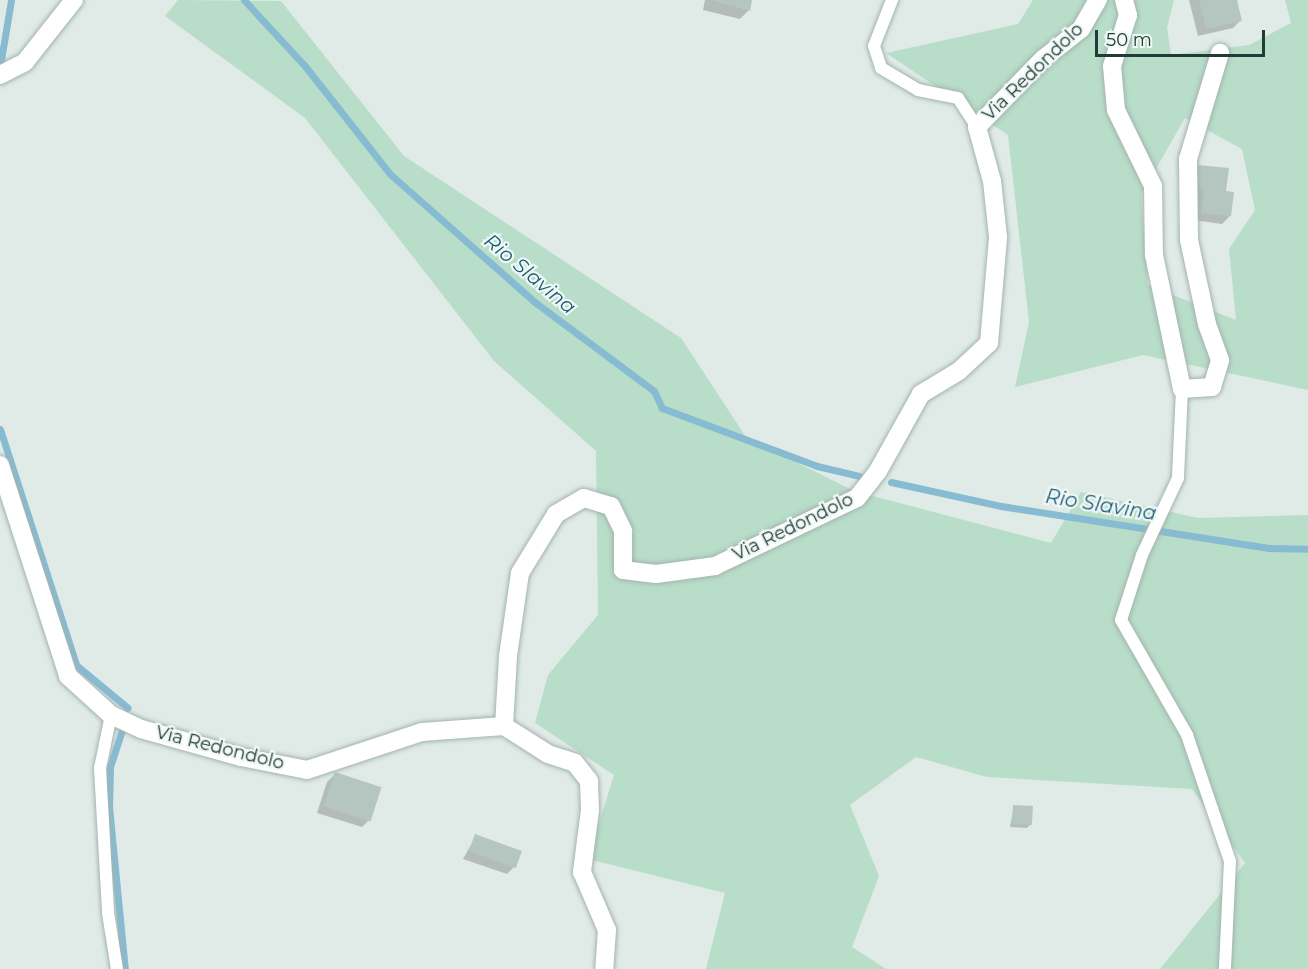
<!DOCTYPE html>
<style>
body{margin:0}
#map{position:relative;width:1308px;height:969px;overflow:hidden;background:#e0ebe8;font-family:Montserrat,sans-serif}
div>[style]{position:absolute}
.green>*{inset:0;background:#b8ddc8}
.shadow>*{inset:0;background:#0003}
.stream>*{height:7px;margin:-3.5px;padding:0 3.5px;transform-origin:3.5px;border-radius:3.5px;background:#87bbd2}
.building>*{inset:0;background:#b5c6c1;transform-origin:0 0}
.roads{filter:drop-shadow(0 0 2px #a3b3b0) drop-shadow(0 0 2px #a3b3b0)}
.service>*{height:12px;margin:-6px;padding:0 6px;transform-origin:6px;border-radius:6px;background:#fff}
.minor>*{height:18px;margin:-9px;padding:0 9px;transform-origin:9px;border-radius:9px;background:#fff}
span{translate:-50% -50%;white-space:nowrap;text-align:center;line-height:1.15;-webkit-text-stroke:4.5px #f0f8f5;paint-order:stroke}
.street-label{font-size:18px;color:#203c38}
.water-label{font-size:20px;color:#1a5b78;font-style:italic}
.scale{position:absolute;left:1095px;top:30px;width:170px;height:27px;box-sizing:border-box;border:3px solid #203c38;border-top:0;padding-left:8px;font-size:18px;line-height:21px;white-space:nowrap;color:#203c38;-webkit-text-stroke:4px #f0f8f5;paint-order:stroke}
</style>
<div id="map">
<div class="green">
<div style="clip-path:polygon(178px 0,281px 1px,404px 156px,681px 338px,746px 437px,854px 491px,1051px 543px,1081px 492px,1198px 518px,1308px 515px,1308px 969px,1160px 969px,1245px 863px,1192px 789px,987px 777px,916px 757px,850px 805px,879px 876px,852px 947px,886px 969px,706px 969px,725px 893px,588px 859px,614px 775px,535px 723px,548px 675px,598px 615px,596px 451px,494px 361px,305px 118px,165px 16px)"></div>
<div style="clip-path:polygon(evenodd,1033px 0,1174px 0,1167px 28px,1171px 55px,1249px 45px,1291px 23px,1285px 0,1308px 0,1308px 390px,1143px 355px,1015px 387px,1029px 322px,1008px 135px,886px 53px,1018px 24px,1033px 0,1185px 118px,1242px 149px,1255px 210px,1229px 249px,1236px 320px,1148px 285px,1141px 195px,1185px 118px)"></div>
</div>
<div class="shadow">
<div style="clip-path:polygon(705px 0,751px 0,748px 11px,740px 19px,703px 10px)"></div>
<div style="clip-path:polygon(1189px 0,1236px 0,1241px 20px,1233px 28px,1198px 36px)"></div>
<div style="clip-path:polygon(1199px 166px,1224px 193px,1230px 216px,1222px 224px,1194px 220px,1191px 174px)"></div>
<div style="clip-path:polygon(335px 774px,370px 819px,362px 827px,317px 813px,327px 782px)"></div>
<div style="clip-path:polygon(1014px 806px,1031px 824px,1027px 828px,1010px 827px)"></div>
<div style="clip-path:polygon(476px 836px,515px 866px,507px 874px,463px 859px)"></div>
</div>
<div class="stream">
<div style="left:244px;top:0;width:90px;rotate:47.3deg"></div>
<div style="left:305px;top:66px;width:137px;rotate:51.8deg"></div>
<div style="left:390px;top:174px;width:195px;rotate:41.5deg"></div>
<div style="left:536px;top:303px;width:147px;rotate:36.7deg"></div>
<div style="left:654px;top:391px;width:19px;rotate:65deg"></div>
<div style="left:662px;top:408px;width:165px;rotate:20.5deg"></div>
<div style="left:817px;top:466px;width:43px;rotate:13.4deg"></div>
<div style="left:0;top:66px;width:67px;rotate:-80.5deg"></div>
<div style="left:0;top:429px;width:248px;rotate:72.1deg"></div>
<div style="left:76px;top:665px;width:67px;rotate:39.6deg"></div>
<div style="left:891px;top:482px;width:113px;rotate:12.3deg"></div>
<div style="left:1001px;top:506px;width:271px;rotate:8.9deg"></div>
<div style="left:1269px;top:548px;width:39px;rotate:1deg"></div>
<div style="left:122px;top:730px;width:39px;rotate:108deg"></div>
<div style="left:110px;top:767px;width:40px;rotate:91.4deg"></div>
<div style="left:109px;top:807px;width:163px;rotate:84.4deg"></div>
</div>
<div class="building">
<div style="clip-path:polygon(711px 0,752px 0,750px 11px)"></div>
<div style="clip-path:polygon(1199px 0,1237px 0,1242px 21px,1206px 29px)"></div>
<div style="clip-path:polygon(1198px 165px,1229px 168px,1226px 191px,1234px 192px,1231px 216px,1201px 213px,1204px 189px,1195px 187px)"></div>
<div style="left:335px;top:772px;width:49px;height:36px;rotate:18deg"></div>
<div style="left:1013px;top:805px;width:20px;height:19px;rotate:3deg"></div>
<div style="left:475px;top:834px;width:50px;height:18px;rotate:20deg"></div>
</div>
<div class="roads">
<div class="service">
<div style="left:892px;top:0;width:49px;rotate:111.4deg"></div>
<div style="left:874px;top:46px;width:23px;rotate:72deg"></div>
<div style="left:881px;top:68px;width:43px;rotate:30.7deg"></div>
<div style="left:918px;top:90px;width:41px;rotate:11.3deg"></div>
<div style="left:958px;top:98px;width:35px;rotate:57deg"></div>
<div style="left:1182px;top:389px;width:89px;rotate:92.6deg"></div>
<div style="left:1178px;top:478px;width:85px;rotate:115.1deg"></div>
<div style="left:1142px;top:555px;width:68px;rotate:107.9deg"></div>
<div style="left:1121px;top:620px;width:133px;rotate:60.1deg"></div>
<div style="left:1187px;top:735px;width:133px;rotate:71.2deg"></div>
<div style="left:1230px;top:861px;width:108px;rotate:92.7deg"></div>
<div style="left:111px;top:715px;width:54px;rotate:101.7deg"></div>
<div style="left:100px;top:768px;width:145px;rotate:86.8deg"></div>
<div style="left:108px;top:913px;width:57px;rotate:80.9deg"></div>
</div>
<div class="minor">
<div style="left:1124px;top:0;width:16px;rotate:75deg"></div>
<div style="left:1128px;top:15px;width:53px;rotate:107.4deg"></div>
<div style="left:1112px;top:66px;width:44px;rotate:84.8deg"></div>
<div style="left:1116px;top:110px;width:85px;rotate:64deg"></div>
<div style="left:1153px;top:186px;width:69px;rotate:89.2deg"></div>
<div style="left:1154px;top:255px;width:137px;rotate:78.2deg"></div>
<div style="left:1182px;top:389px;width:30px;rotate:-4deg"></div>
<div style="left:1212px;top:387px;width:28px;rotate:-73deg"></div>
<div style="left:1220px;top:360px;width:38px;rotate:-110deg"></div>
<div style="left:1207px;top:324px;width:86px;rotate:-102.1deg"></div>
<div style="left:1189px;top:240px;width:81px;rotate:-90.7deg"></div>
<div style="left:1188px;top:159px;width:111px;rotate:-73.2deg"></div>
<div style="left:0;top:75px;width:28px;rotate:-27deg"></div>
<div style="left:25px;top:62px;width:79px;rotate:-51.7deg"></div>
<div style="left:0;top:465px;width:222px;rotate:72.1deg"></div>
<div style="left:68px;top:676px;width:58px;rotate:42.2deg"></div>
<div style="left:111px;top:715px;width:33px;rotate:25deg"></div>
<div style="left:141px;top:729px;width:104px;rotate:15.6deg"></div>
<div style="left:241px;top:757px;width:67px;rotate:11.1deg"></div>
<div style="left:307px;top:770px;width:121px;rotate:-18.3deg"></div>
<div style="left:422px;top:732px;width:82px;rotate:-4.2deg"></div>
<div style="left:504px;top:726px;width:70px;rotate:-86.7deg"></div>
<div style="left:508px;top:656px;width:84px;rotate:-81.8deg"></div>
<div style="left:520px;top:573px;width:69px;rotate:-58.6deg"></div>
<div style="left:556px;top:514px;width:32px;rotate:-30deg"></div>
<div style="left:584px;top:498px;width:28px;rotate:17deg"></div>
<div style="left:611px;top:506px;width:28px;rotate:64deg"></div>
<div style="left:623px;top:531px;width:39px;rotate:90deg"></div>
<div style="left:623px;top:570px;width:33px;rotate:7deg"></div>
<div style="left:656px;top:574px;width:60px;rotate:-7.7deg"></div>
<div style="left:715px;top:566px;width:157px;rotate:-25.6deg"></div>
<div style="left:857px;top:498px;width:34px;rotate:-52deg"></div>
<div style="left:878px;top:471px;width:88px;rotate:-60.8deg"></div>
<div style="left:921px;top:394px;width:44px;rotate:-31.2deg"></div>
<div style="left:959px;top:371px;width:41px;rotate:-43deg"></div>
<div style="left:989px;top:343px;width:106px;rotate:-85.1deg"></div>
<div style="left:998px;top:237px;width:56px;rotate:-96.1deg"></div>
<div style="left:992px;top:181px;width:56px;rotate:-105.5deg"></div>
<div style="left:977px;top:127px;width:95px;rotate:-45.9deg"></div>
<div style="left:1043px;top:59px;width:48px;rotate:-38.3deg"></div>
<div style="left:1081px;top:29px;width:34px;rotate:-60deg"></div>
<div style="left:504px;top:726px;width:52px;rotate:32.5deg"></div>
<div style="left:548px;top:754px;width:28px;rotate:18deg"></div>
<div style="left:575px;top:763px;width:23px;rotate:52deg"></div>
<div style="left:589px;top:781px;width:29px;rotate:88deg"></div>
<div style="left:590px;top:810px;width:63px;rotate:97.4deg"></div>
<div style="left:582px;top:872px;width:63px;rotate:66.7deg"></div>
<div style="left:607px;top:930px;width:39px;rotate:94deg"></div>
</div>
</div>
<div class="street-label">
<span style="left:1033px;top:72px;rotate:-44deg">Via Redondolo</span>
<span style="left:793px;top:527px;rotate:-26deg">Via Redondolo</span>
<span style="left:220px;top:748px;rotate:14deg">Via Redondolo</span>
</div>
<div class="water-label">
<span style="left:530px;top:274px;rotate:40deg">Rio Slavina</span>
<span style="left:1101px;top:505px;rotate:9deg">Rio Slavina</span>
</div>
<div class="scale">50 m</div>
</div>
